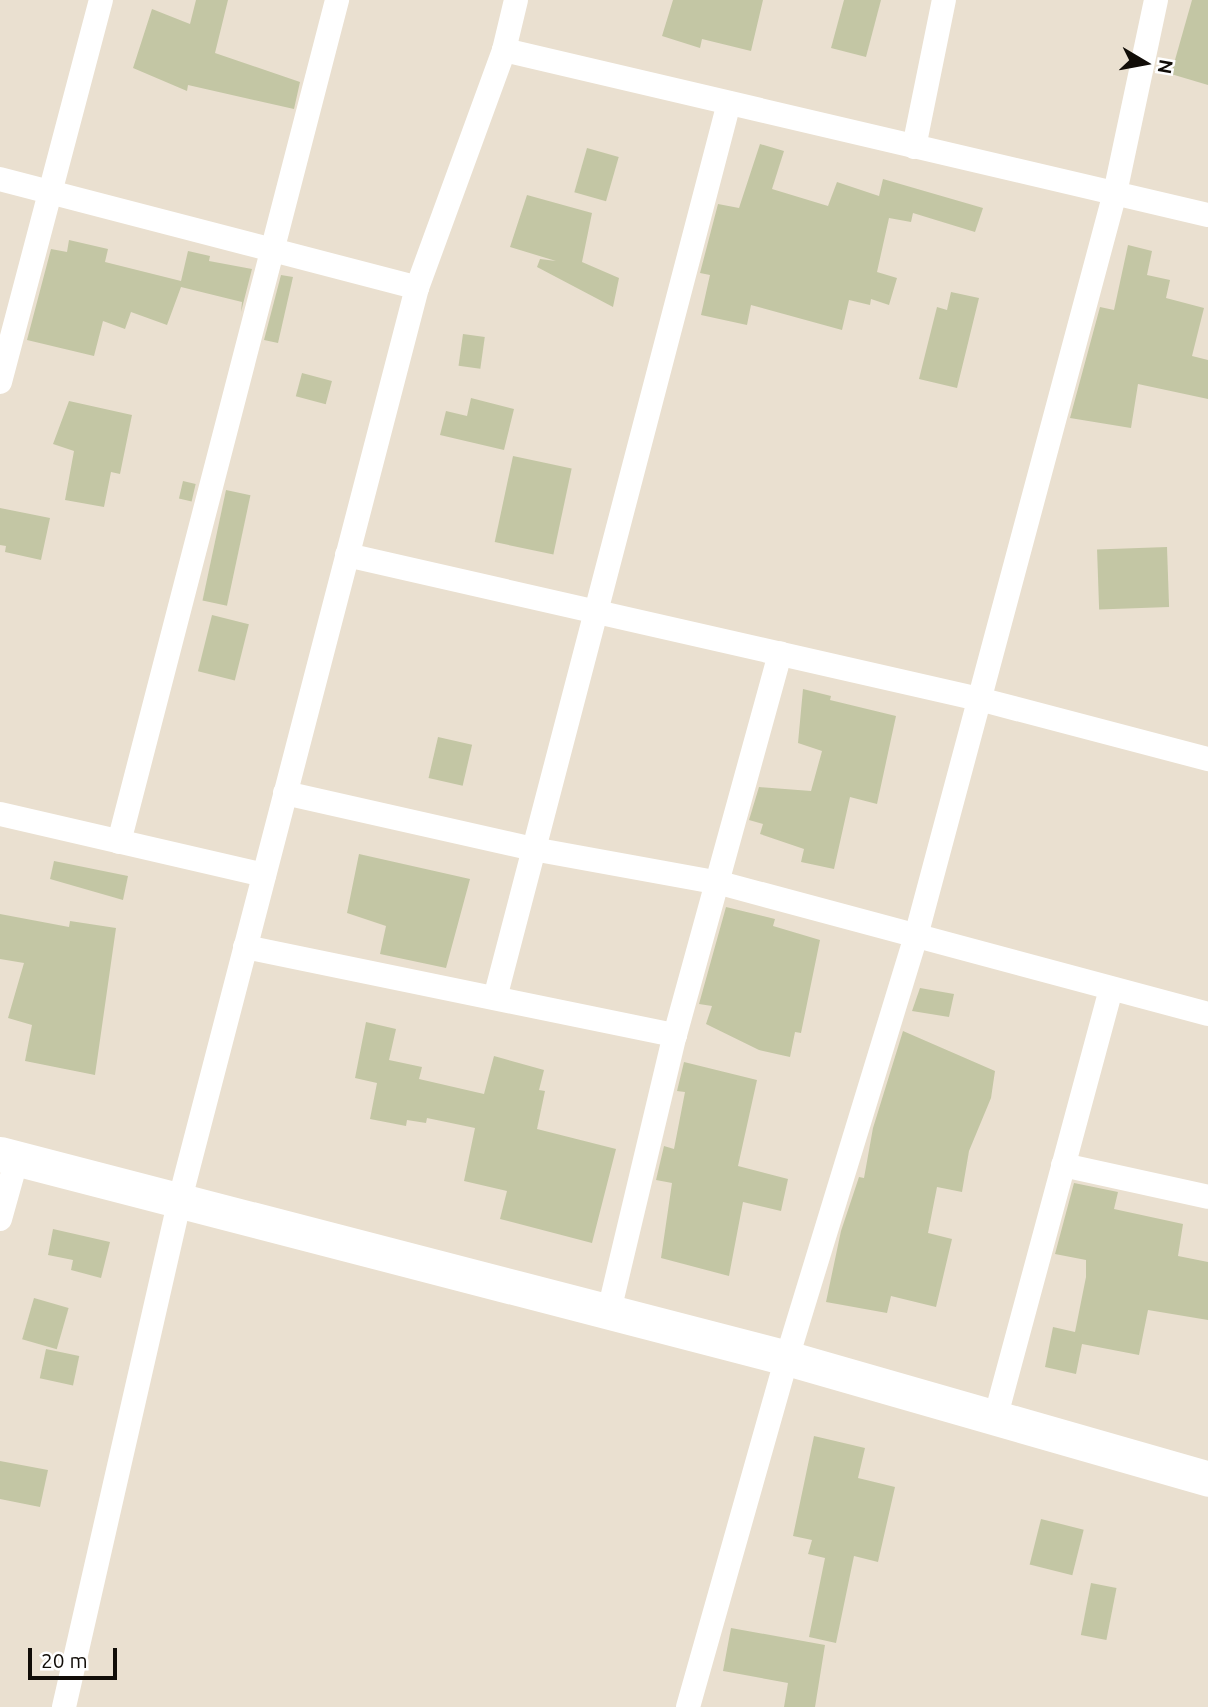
<!DOCTYPE html>
<style>
body{margin:0}
#map{position:relative;width:1208px;height:1707px;overflow:hidden;background:#eae0d0;font-family:Ubuntu,sans-serif}
div>[style]{position:absolute}
.building>*{inset:0;background:#c3c6a4;transform-origin:0 0}
.street>*{height:24px;margin:-12px;padding:0 12px;transform-origin:12px;border-radius:12px;background:#fff}
.secondary>*{height:35px;margin:-17.5px;padding:0 17.5px;transform-origin:17.5px;border-radius:17.5px;background:#fff}
span{translate:-50% -50%;white-space:nowrap;text-align:center;line-height:1.15;-webkit-text-stroke:6px #fff;paint-order:stroke}
.north{position:absolute;left:1110px;top:28px;width:70px;height:70px;-webkit-text-stroke:5px #fff;paint-order:stroke;rotate:100deg;font-size:19px;font-weight:700;line-height:28px;text-align:center;color:#110d08}
.north::after{content:'';display:block;margin:auto;width:24px;height:32px;background:#110d08;clip-path:polygon(50% 0,100% 100%,50% 72%,0 100%)}
.scale{position:absolute;left:28px;top:1648px;width:89px;height:32px;box-sizing:border-box;border:4px solid #110d08;border-top:0;padding-left:9px;font-size:21px;line-height:24px;white-space:nowrap;color:#110d08;-webkit-text-stroke:5px #fff;paint-order:stroke}
</style>
<div id="map">
<div class="building">
<div style="clip-path:polygon(196px 0,228px 0,215px 53px,300px 82px,294px 109px,188px 85px,187px 91px,133px 68px,152px 9px,190px 24px)"></div>
<div style="clip-path:polygon(673px 0,763px 0,751px 51px,702px 39px,700px 48px,662px 36px)"></div>
<div style="clip-path:polygon(844px 0,881px 0,866px 57px,831px 48px)"></div>
<div style="clip-path:polygon(1192px 0,1208px 0,1208px 85px,1171px 74px)"></div>
<div style="clip-path:polygon(760px 144px,784px 151px,772px 189px,828px 206px,837px 182px,879px 196px,883px 179px,983px 208px,975px 232px,913px 213px,911px 222px,889px 218px,877px 272px,897px 278px,889px 305px,871px 299px,870px 305px,849px 300px,842px 330px,751px 305px,747px 325px,701px 315px,710px 275px,700px 273px,718px 204px,739px 208px)"></div>
<div style="left:587px;top:148px;width:33px;height:46px;rotate:16deg"></div>
<div style="clip-path:polygon(527px 195px,592px 213px,582px 262px,619px 278px,613px 307px,537px 267px,540px 259px,556px 261px,510px 247px)"></div>
<div style="clip-path:polygon(69px 240px,108px 249px,105px 262px,181px 281px,188px 251px,210px 256px,209px 261px,252px 269px,241px 312px,242px 302px,181px 287px,167px 325px,131px 312px,125px 329px,103px 321px,94px 356px,27px 340px,51px 249px,67px 252px)"></div>
<div style="clip-path:polygon(1128px 245px,1152px 251px,1147px 275px,1170px 280px,1166px 298px,1204px 308px,1192px 356px,1208px 360px,1208px 399px,1138px 384px,1131px 428px,1070px 418px,1100px 307px,1114px 310px)"></div>
<div style="clip-path:polygon(281px 275px,293px 277px,278px 343px,264px 340px)"></div>
<div style="clip-path:polygon(951px 292px,979px 298px,957px 388px,919px 379px,937px 307px,947px 310px)"></div>
<div style="left:463px;top:334px;width:22px;height:32px;rotate:8deg"></div>
<div style="left:302px;top:373px;width:31px;height:24px;rotate:15deg"></div>
<div style="clip-path:polygon(471px 398px,514px 409px,504px 450px,440px 435px,446px 411px,467px 416px)"></div>
<div style="clip-path:polygon(69px 401px,132px 415px,120px 474px,111px 472px,104px 507px,65px 500px,74px 451px,53px 444px)"></div>
<div style="left:513px;top:456px;width:60px;height:88px;rotate:12deg"></div>
<div style="left:183px;top:481px;width:13px;height:18px;rotate:13deg"></div>
<div style="left:226px;top:490px;width:25px;height:113px;rotate:12deg"></div>
<div style="clip-path:polygon(0 508px,50px 518px,41px 560px,5px 552px,6px 546px,0 545px)"></div>
<div style="left:1167px;top:547px;width:60px;height:70px;rotate:88deg"></div>
<div style="left:212px;top:615px;width:38px;height:58px;rotate:14deg"></div>
<div style="clip-path:polygon(803px 689px,831px 696px,830px 700px,896px 716px,877px 804px,850px 797px,834px 869px,801px 862px,804px 849px,760px 834px,763px 824px,749px 820px,759px 787px,811px 791px,822px 751px,798px 743px)"></div>
<div style="left:438px;top:737px;width:35px;height:42px;rotate:13deg"></div>
<div style="clip-path:polygon(359px 854px,470px 879px,446px 968px,380px 954px,386px 926px,347px 913px)"></div>
<div style="clip-path:polygon(54px 861px,128px 876px,123px 900px,50px 879px)"></div>
<div style="clip-path:polygon(726px 907px,775px 919px,773px 926px,820px 940px,801px 1033px,795px 1032px,790px 1057px,759px 1050px,706px 1024px,712px 1006px,699px 1004px)"></div>
<div style="clip-path:polygon(0 914px,69px 927px,70px 921px,116px 928px,95px 1075px,25px 1061px,32px 1025px,8px 1018px,24px 963px,0 959px)"></div>
<div style="clip-path:polygon(920px 988px,954px 994px,949px 1017px,912px 1011px)"></div>
<div style="clip-path:polygon(366px 1022px,396px 1029px,389px 1060px,422px 1067px,419px 1079px,484px 1094px,494px 1056px,544px 1070px,539px 1090px,545px 1091px,537px 1129px,616px 1149px,592px 1243px,500px 1219px,507px 1191px,464px 1181px,475px 1128px,427px 1118px,426px 1123px,407px 1120px,406px 1126px,370px 1119px,377px 1083px,355px 1078px)"></div>
<div style="clip-path:polygon(903px 1031px,995px 1071px,991px 1098px,969px 1151px,962px 1192px,937px 1187px,928px 1233px,952px 1239px,936px 1307px,891px 1296px,887px 1313px,826px 1302px,841px 1231px,859px 1177px,864px 1178px,873px 1128px)"></div>
<div style="clip-path:polygon(684px 1062px,757px 1080px,738px 1166px,788px 1179px,781px 1211px,743px 1202px,729px 1276px,661px 1258px,672px 1183px,656px 1180px,664px 1146px,674px 1149px,685px 1092px,677px 1091px)"></div>
<div style="clip-path:polygon(1074px 1183px,1118px 1192px,1114px 1209px,1183px 1224px,1178px 1256px,1208px 1262px,1208px 1320px,1148px 1310px,1139px 1355px,1082px 1344px,1076px 1374px,1045px 1367px,1053px 1327px,1075px 1332px,1086px 1277px,1086px 1260px,1055px 1254px)"></div>
<div style="clip-path:polygon(53px 1229px,110px 1242px,101px 1278px,71px 1270px,73px 1260px,48px 1255px)"></div>
<div style="left:34px;top:1298px;width:36px;height:43px;rotate:16deg"></div>
<div style="left:46px;top:1349px;width:34px;height:30px;rotate:12deg"></div>
<div style="clip-path:polygon(814px 1436px,865px 1448px,858px 1478px,895px 1487px,878px 1562px,854px 1556px,836px 1643px,809px 1637px,825px 1558px,808px 1554px,812px 1540px,793px 1536px)"></div>
<div style="clip-path:polygon(0 1461px,48px 1470px,40px 1507px,0 1499px)"></div>
<div style="left:1041px;top:1519px;width:44px;height:47px;rotate:14deg"></div>
<div style="left:1091px;top:1583px;width:26px;height:53px;rotate:11deg"></div>
<div style="clip-path:polygon(731px 1628px,825px 1645px,815px 1707px,784px 1707px,788px 1683px,723px 1671px)"></div>
</div>
<div class="street">
<div style="left:504px;top:50px;width:723px;rotate:13.19deg"></div>
<div style="left:914px;top:147px;width:150px;rotate:-78.5deg"></div>
<div style="left:0;top:179px;width:431px;rotate:14.6deg"></div>
<div style="left:0;top:382px;width:395px;rotate:-75.2deg"></div>
<div style="left:347px;top:555px;width:648px;rotate:12.84deg"></div>
<div style="left:979px;top:699px;width:237px;rotate:14.7deg"></div>
<div style="left:285px;top:793px;width:254px;rotate:12.7deg"></div>
<div style="left:533px;top:849px;width:190px;rotate:10.3deg"></div>
<div style="left:720px;top:883px;width:505px;rotate:15.03deg"></div>
<div style="left:0;top:814px;width:271px;rotate:13deg"></div>
<div style="left:119px;top:842px;width:870px;rotate:-75.48deg"></div>
<div style="left:245px;top:947px;width:439px;rotate:11.6deg"></div>
<div style="left:495px;top:998px;width:925px;rotate:-75.35deg"></div>
<div style="left:1063px;top:1165px;width:148px;rotate:12.4deg"></div>
<div style="left:0;top:1219px;width:63px;rotate:-74.4deg"></div>
<div style="left:609px;top:1311px;width:284px;rotate:-76.6deg"></div>
<div style="left:675px;top:1035px;width:396px;rotate:-74.6deg"></div>
<div style="left:995px;top:1419px;width:444px;rotate:-74.9deg"></div>
<div style="left:64px;top:1707px;width:521px;rotate:-77.14deg"></div>
<div style="left:180px;top:1199px;width:941px;rotate:-75.42deg"></div>
<div style="left:417px;top:288px;width:253px;rotate:-69.9deg"></div>
<div style="left:504px;top:50px;width:51px;rotate:-76.5deg"></div>
<div style="left:688px;top:1707px;width:363px;rotate:-74.2deg"></div>
<div style="left:787px;top:1358px;width:441px;rotate:-73deg"></div>
<div style="left:916px;top:936px;width:769px;rotate:-75.01deg"></div>
<div style="left:1115px;top:193px;width:197px;rotate:-78deg"></div>
</div>
<div class="secondary">
<div style="left:0;top:1154px;width:813px;rotate:14.53deg"></div>
<div style="left:787px;top:1358px;width:438px;rotate:16deg"></div>
</div>
<div class="north">N</div>
<div class="scale">20 m</div>
</div>
